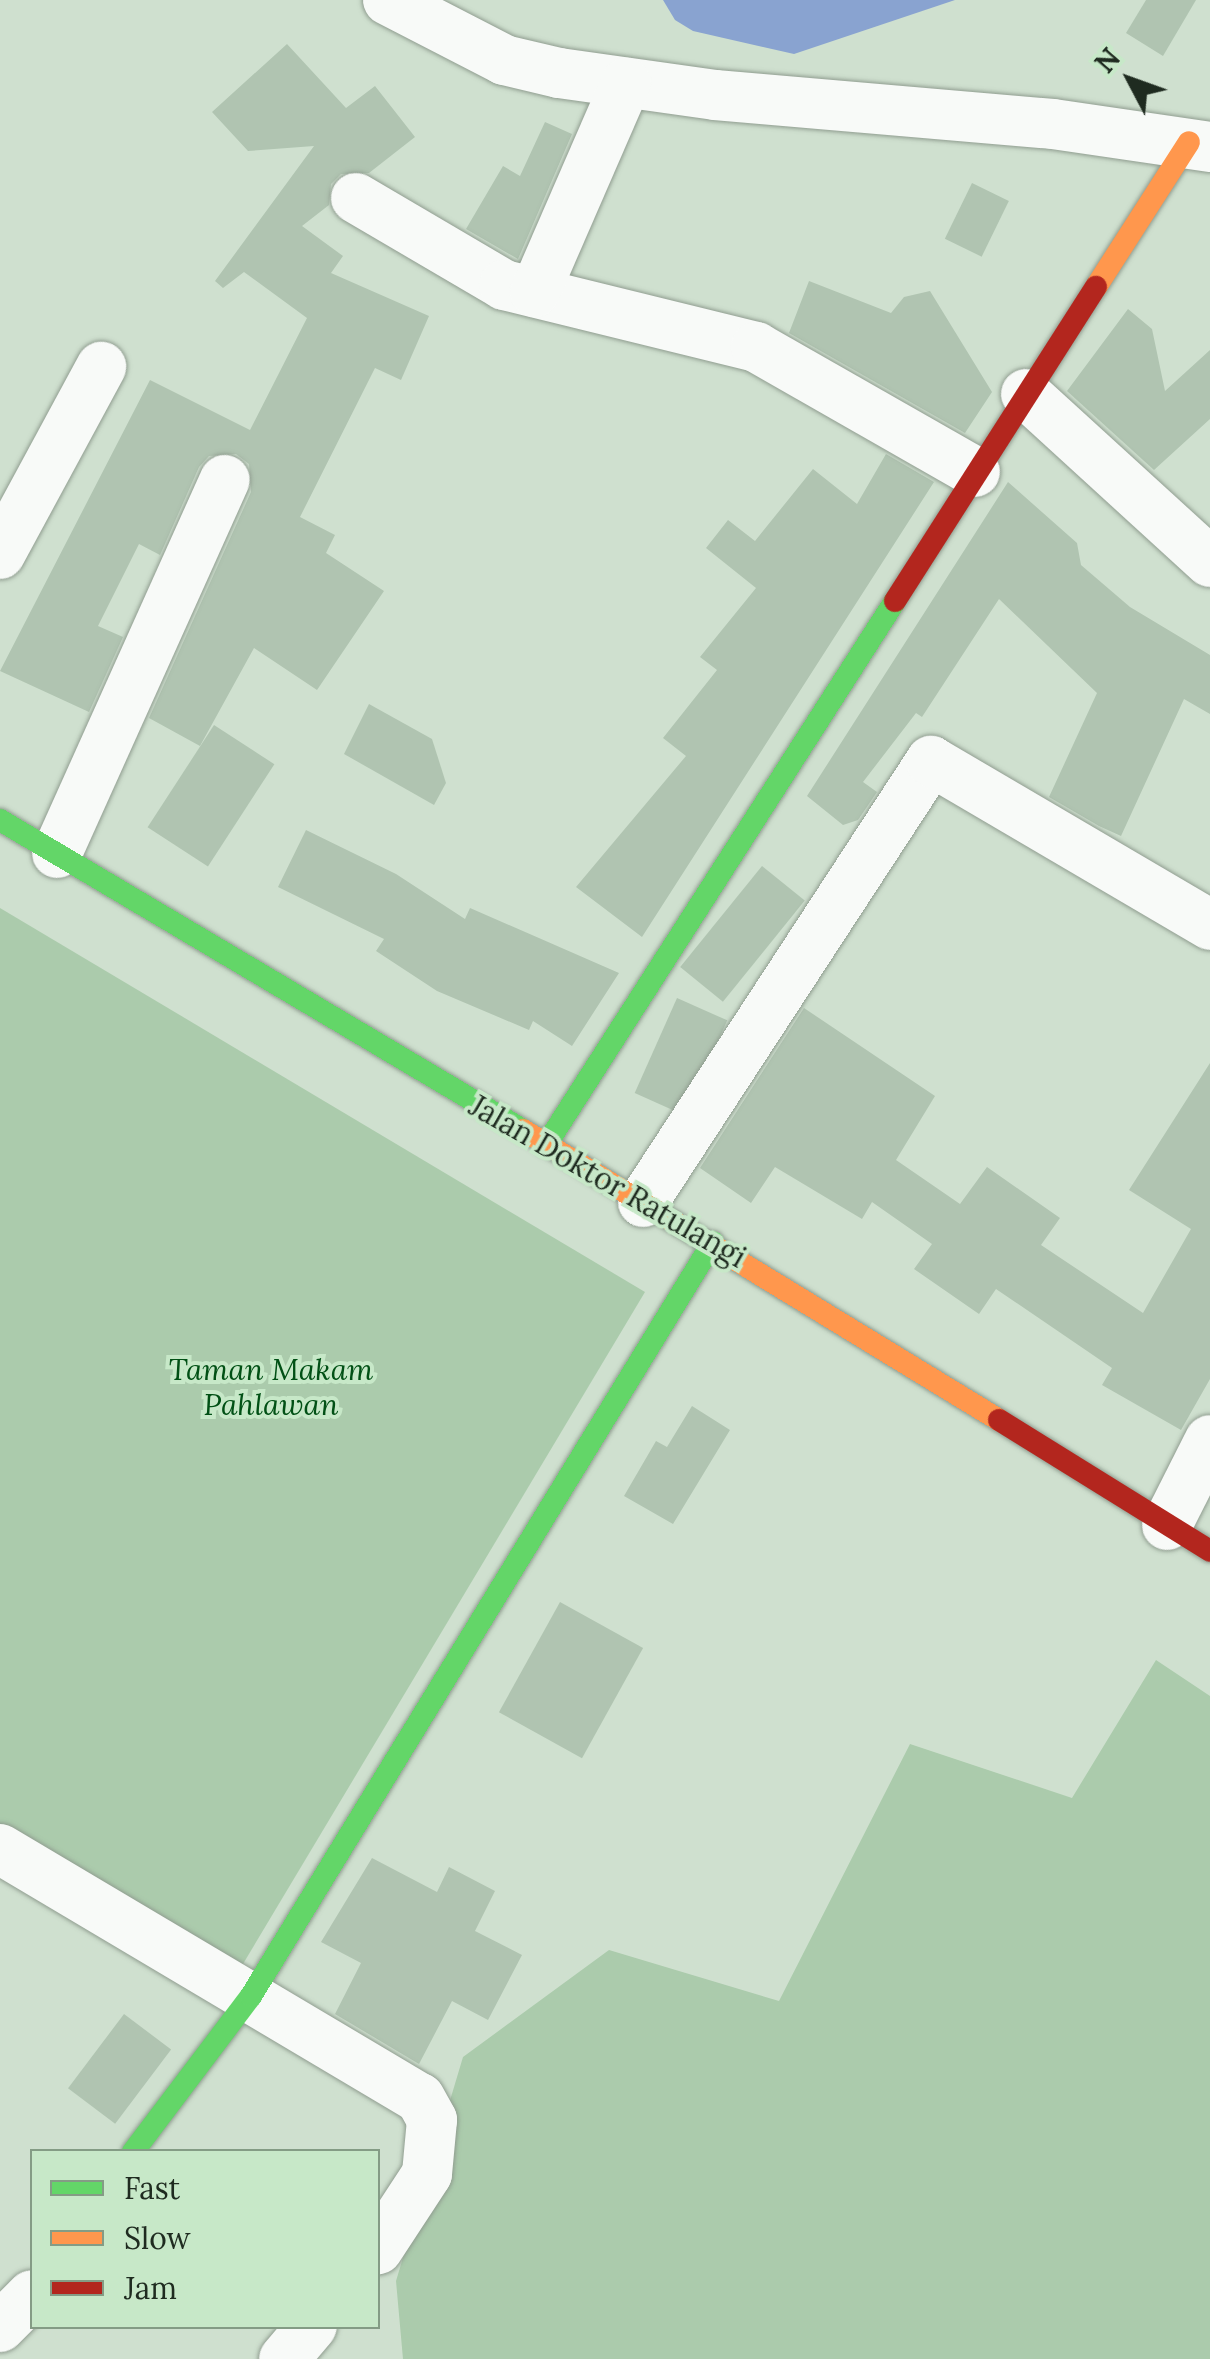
<!DOCTYPE html>
<style>
body{margin:0}
#map{position:relative;width:1210px;height:2359px;overflow:hidden;background:#cfe0cf;font-family:Lora,serif}
div>[style]{position:absolute}
.green>*{inset:0;background:#abcbac}
.water>*{inset:0;background:#89a3d0}
.building>*{inset:0;background:#b0c4b1;transform-origin:0 0}
.roads{filter:drop-shadow(0 0 2px #909d90) drop-shadow(0 0 2px #909d90)}
.street>*{height:50px;margin:-25px;padding:0 25px;transform-origin:25px;border-radius:25px;background:#f8faf8}
.fast>*{height:22px;margin:-11px;padding:0 11px;transform-origin:11px;border-radius:11px;background:#63d668}
.slow>*{height:22px;margin:-11px;padding:0 11px;transform-origin:11px;border-radius:11px;background:#ff974d}
.jam>*{height:22px;margin:-11px;padding:0 11px;transform-origin:11px;border-radius:11px;background:#b3261e}
span{translate:-50% -50%;white-space:nowrap;text-align:center;line-height:1.15;-webkit-text-stroke:8px #c7e8c8;paint-order:stroke}
.street-label{font-size:30px;color:#1f2b20}
.park-label{font-size:30px;color:#015015;font-style:italic}
.legend{position:absolute;left:30px;top:2149px;width:350px;height:180px;box-sizing:border-box;background:#c7e8c8;border:2px solid #849c85;margin:0;padding:12px 18px;list-style:none;font-size:30px;color:#1f2b20}
.legend li{display:flex;align-items:center;gap:20px;height:50px}
.legend b{width:50px;border:2px solid #849c85}
.north{position:absolute;left:1080px;top:30px;width:100px;height:100px;-webkit-text-stroke:8px #c7e8c8;paint-order:stroke;rotate:311deg;font-size:28px;font-weight:700;line-height:40px;text-align:center;color:#1f2b20}
.north::after{content:'';display:block;margin:auto;width:35px;height:45px;background:#1f2b20;clip-path:polygon(50% 0,100% 100%,50% 72%,0 100%)}
</style>
<div id="map">
<div class="green">
<div style="clip-path:polygon(0 908px,645px 1292px,234px 1979px,0 1839px)"></div>
<div style="clip-path:polygon(1156px 1660px,1210px 1696px,1210px 2359px,403px 2359px,396px 2281px,463px 2057px,609px 1950px,779px 2001px,910px 1744px,1072px 1798px)"></div>
</div>
<div class="water">
<div style="clip-path:polygon(663px 0,955px 0,794px 54px,693px 31px,675px 20px)"></div>
</div>
<div class="building">
<div style="clip-path:polygon(1146px 0,1196px 0,1163px 56px,1126px 33px)"></div>
<div style="clip-path:polygon(287px 44px,346px 108px,375px 86px,415px 137px,369px 173px,341px 174px,331px 184px,329px 205px,302px 226px,343px 256px,331px 273px,429px 316px,401px 380px,375px 368px,300px 517px,335px 535px,326px 553px,384px 591px,317px 690px,254px 648px,200px 746px,149px 718px,251px 492px,249px 464px,236px 454px,209px 456px,199px 467px,160px 555px,139px 544px,98px 626px,123px 637px,89px 712px,0 671px,150px 380px,250px 430px,307px 318px,244px 272px,223px 288px,215px 281px,314px 146px,248px 151px,212px 112px)"></div>
<div style="clip-path:polygon(545px 122px,572px 134px,518px 259px,466px 229px,503px 166px,520px 176px)"></div>
<div style="left:972px;top:183px;width:41px;height:62px;rotate:26deg"></div>
<div style="clip-path:polygon(809px 281px,891px 313px,904px 297px,930px 291px,992px 392px,965px 433px,789px 333px)"></div>
<div style="clip-path:polygon(1128px 309px,1152px 329px,1165px 391px,1210px 350px,1210px 419px,1154px 470px,1067px 391px)"></div>
<div style="clip-path:polygon(886px 454px,934px 482px,642px 937px,576px 887px,686px 756px,663px 738px,717px 670px,700px 657px,756px 588px,706px 548px,728px 520px,755px 541px,813px 469px,857px 504px)"></div>
<div style="clip-path:polygon(1008px 482px,1077px 543px,1081px 565px,1130px 607px,1210px 655px,1210px 714px,1184px 699px,1121px 836px,1099px 826px,1049px 797px,1097px 693px,999px 599px,922px 717px,916px 713px,863px 782px,877px 792px,858px 820px,843px 825px,807px 796px)"></div>
<div style="clip-path:polygon(369px 704px,432px 739px,446px 783px,434px 805px,344px 754px)"></div>
<div style="left:214px;top:725px;width:72px;height:122px;rotate:33deg"></div>
<div style="clip-path:polygon(306px 830px,396px 874px,465px 919px,470px 908px,619px 973px,572px 1046px,533px 1021px,529px 1030px,437px 991px,376px 951px,384px 939px,278px 887px)"></div>
<div style="left:762px;top:866px;width:55px;height:130px;rotate:39deg"></div>
<div style="left:677px;top:998px;width:55px;height:104px;rotate:24deg"></div>
<div style="clip-path:polygon(804px 1008px,935px 1096px,896px 1160px,960px 1204px,987px 1167px,1060px 1218px,1041px 1245px,1143px 1313px,1191px 1229px,1129px 1190px,1210px 1063px,1210px 1379px,1181px 1430px,1102px 1385px,1112px 1368px,996px 1289px,979px 1314px,914px 1269px,932px 1244px,872px 1202px,862px 1219px,775px 1167px,751px 1203px,700px 1168px)"></div>
<div style="clip-path:polygon(692px 1406px,730px 1430px,673px 1524px,624px 1496px,656px 1441px,667px 1447px)"></div>
<div style="left:560px;top:1602px;width:95px;height:126px;rotate:29deg"></div>
<div style="clip-path:polygon(372px 1858px,437px 1892px,449px 1867px,495px 1891px,475px 1931px,522px 1955px,488px 2020px,452px 2001px,419px 2064px,335px 2014px,361px 1963px,321px 1942px)"></div>
<div style="left:124px;top:2014px;width:59px;height:93px;rotate:37deg"></div>
</div>
<div class="roads">
<div class="street">
<div style="left:388px;top:0;width:131px;rotate:27.3deg"></div>
<div style="left:504px;top:60px;width:57px;rotate:13.3deg"></div>
<div style="left:559px;top:73px;width:158px;rotate:8deg"></div>
<div style="left:715px;top:95px;width:339px;rotate:4.9deg"></div>
<div style="left:1053px;top:124px;width:159px;rotate:8.3deg"></div>
<div style="left:356px;top:198px;width:172px;rotate:30.4deg"></div>
<div style="left:504px;top:285px;width:260px;rotate:13.8deg"></div>
<div style="left:756px;top:347px;width:252px;rotate:29.7deg"></div>
<div style="left:535px;top:292px;width:228px;rotate:-66.5deg"></div>
<div style="left:1026px;top:394px;width:249px;rotate:42.4deg"></div>
<div style="left:0;top:554px;width:213px;rotate:-61.6deg"></div>
<div style="left:57px;top:853px;width:409px;rotate:-65.8deg"></div>
<div style="left:643px;top:1202px;width:527px;rotate:-56.85deg"></div>
<div style="left:931px;top:761px;width:324px;rotate:30.4deg"></div>
<div style="left:1167px;top:1525px;width:95px;rotate:-63.2deg"></div>
<div style="left:0;top:1849px;width:488px;rotate:30.7deg"></div>
<div style="left:420px;top:2098px;width:25px;rotate:61deg"></div>
<div style="left:432px;top:2120px;width:54px;rotate:95.3deg"></div>
<div style="left:427px;top:2174px;width:90px;rotate:123.2deg"></div>
<div style="left:0;top:2327px;width:45px;rotate:-45deg"></div>
<div style="left:284px;top:2359px;width:43px;rotate:-49.7deg"></div>
</div>
<div class="fast">
<div style="left:0;top:820px;width:608px;rotate:30.66deg"></div>
<div style="left:546px;top:1145px;width:646px;rotate:-57.32deg"></div>
<div style="left:133px;top:2152px;width:196px;rotate:-52.9deg"></div>
<div style="left:251px;top:1996px;width:884px;rotate:-58.5deg"></div>
</div>
<div class="slow">
<div style="left:1096px;top:287px;width:172px;rotate:-57.3deg"></div>
<div style="left:523px;top:1130px;width:557px;rotate:31.35deg"></div>
</div>
<div class="jam">
<div style="left:895px;top:601px;width:373px;rotate:-57.4deg"></div>
<div style="left:999px;top:1420px;width:248px;rotate:31.8deg"></div>
</div>
</div>
<div class="street-label">
<span style="left:608px;top:1181px;rotate:30deg">Jalan Doktor Ratulangi</span>
</div>
<div class="park-label">
<span style="left:271px;top:1386px">Taman Makam<br>Pahlawan</span>
</div>
<ul class="legend">
<li><b style="height:12px;background:#63d668"></b>Fast</li>
<li><b style="height:12px;background:#ff974d"></b>Slow</li>
<li><b style="height:12px;background:#b3261e"></b>Jam</li>
</ul>
<div class="north">N</div>
</div>
